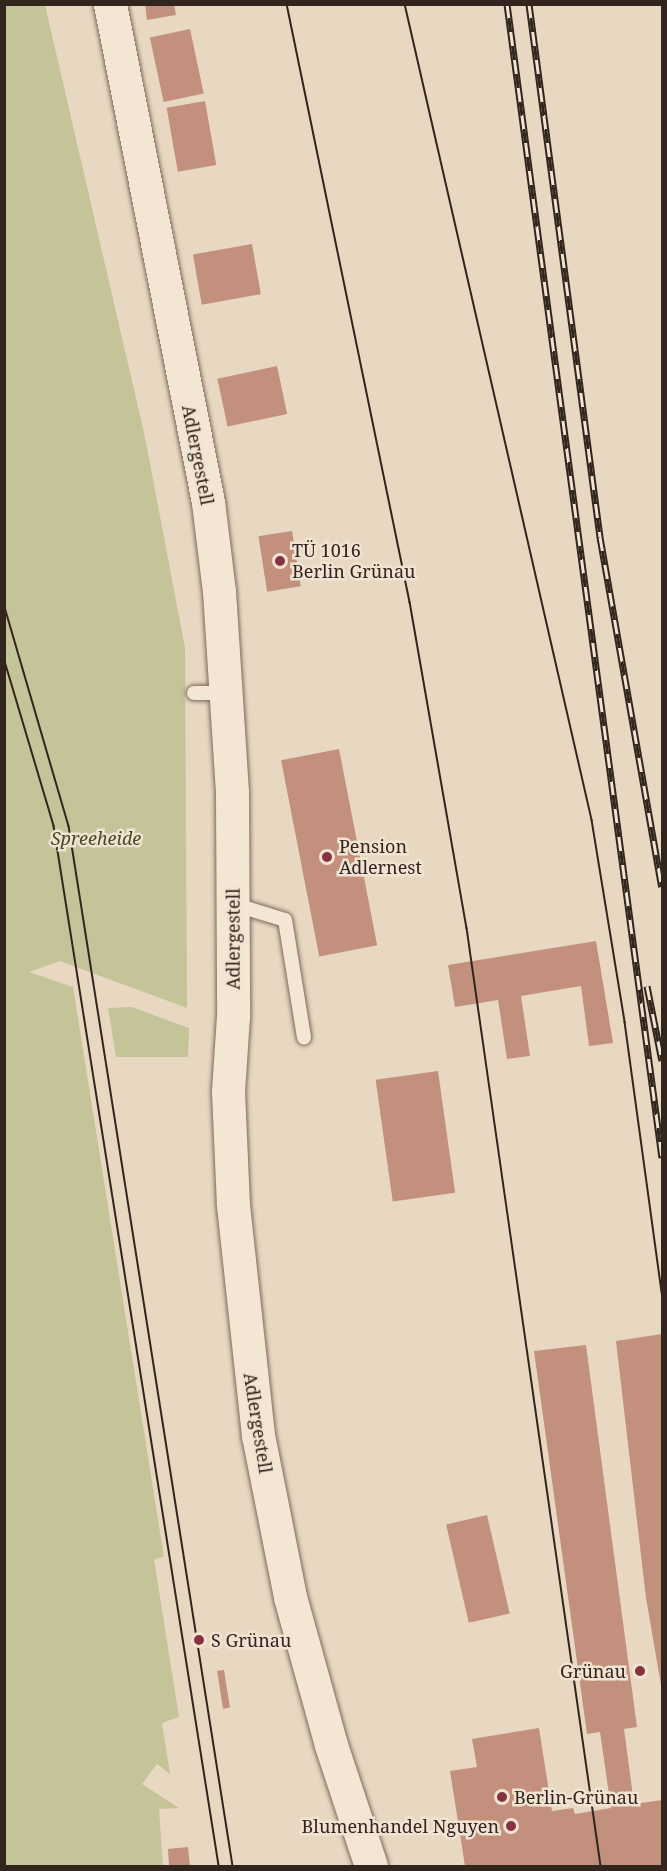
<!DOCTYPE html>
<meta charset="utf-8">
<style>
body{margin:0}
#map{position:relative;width:667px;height:1871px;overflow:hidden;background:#e8d8c2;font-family:"Noto Serif",serif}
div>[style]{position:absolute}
.green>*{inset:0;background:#c4c498}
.building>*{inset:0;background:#c2907d;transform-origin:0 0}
.roads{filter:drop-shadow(0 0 2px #806a5c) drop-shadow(0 0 2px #806a5c)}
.service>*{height:14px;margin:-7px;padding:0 7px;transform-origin:7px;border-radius:7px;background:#f4e6d4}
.secondary>*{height:33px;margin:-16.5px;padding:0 16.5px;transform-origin:16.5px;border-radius:16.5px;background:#f4e6d4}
.tram>*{height:1.5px;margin:-0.75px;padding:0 0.75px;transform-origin:0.75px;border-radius:0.75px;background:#31251e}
.rail>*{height:7px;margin-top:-3.5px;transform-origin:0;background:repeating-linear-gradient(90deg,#f0e3d1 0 14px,#31251e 0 28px);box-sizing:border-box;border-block:2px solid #31251e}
.dots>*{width:16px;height:16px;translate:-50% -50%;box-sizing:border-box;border:3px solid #f0e3d1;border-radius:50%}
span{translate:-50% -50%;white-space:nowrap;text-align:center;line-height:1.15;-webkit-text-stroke:5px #f0e3d1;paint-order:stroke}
.street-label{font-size:18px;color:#31251e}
.poi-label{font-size:18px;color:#31251e}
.left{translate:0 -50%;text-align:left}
.right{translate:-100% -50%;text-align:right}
.park-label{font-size:18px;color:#474b27;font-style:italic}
.frame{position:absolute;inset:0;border:6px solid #31251e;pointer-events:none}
</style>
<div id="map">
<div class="green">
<div style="clip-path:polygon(45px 5px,145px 437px,185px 648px,187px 1008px,60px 961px,29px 972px,73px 987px,164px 1557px,154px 1559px,179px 1717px,162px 1723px,170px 1774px,157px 1764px,142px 1784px,179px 1808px,159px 1809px,163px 1866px,5px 1866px,4px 5px)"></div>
<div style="clip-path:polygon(132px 1007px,189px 1028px,188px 1057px,116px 1057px,108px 1008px)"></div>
</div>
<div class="building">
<div style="clip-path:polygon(145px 4px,174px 4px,176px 15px,147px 20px)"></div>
<div style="left:190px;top:29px;width:66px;height:41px;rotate:78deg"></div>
<div style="left:205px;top:101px;width:65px;height:39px;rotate:80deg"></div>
<div style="left:252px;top:244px;width:51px;height:60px;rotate:80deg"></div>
<div style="left:277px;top:366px;width:49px;height:61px;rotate:78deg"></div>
<div style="left:292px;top:531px;width:56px;height:34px;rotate:81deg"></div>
<div style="left:339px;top:749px;width:200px;height:59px;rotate:79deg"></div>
<div style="clip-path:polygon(596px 941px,613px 1043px,589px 1046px,581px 986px,521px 996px,530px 1056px,507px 1059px,498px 1000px,455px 1007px,448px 965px)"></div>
<div style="left:438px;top:1071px;width:123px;height:63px;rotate:82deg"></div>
<div style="clip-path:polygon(662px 1334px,662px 1684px,661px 1685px,646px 1598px,616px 1341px)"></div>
<div style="clip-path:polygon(586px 1345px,637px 1727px,624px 1729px,634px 1804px,662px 1800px,662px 1866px,465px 1866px,450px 1771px,477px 1767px,472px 1739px,539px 1728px,552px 1811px,573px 1808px,575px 1814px,611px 1808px,600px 1732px,587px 1734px,534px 1351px)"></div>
<div style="left:487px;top:1515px;width:101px;height:42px;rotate:77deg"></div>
<div style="left:224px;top:1670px;width:38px;height:7px;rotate:81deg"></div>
<div style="clip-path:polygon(188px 1847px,190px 1866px,169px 1866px,168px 1849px)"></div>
</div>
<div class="roads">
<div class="service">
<div style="left:194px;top:693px;width:31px"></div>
<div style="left:233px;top:904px;width:54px;rotate:17.1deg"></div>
<div style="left:285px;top:920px;width:119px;rotate:80.8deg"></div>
</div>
<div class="secondary">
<div style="left:110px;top:4px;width:508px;rotate:78.87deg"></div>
<div style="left:208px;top:502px;width:90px;rotate:83deg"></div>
<div style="left:219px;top:591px;width:202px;rotate:86.3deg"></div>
<div style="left:232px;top:793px;width:223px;rotate:89.7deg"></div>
<div style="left:233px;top:1016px;width:75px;rotate:93.8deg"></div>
<div style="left:228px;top:1091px;width:114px;rotate:87.5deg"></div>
<div style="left:233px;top:1205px;width:231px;rotate:83.8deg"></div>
<div style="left:258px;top:1435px;width:165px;rotate:78.8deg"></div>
<div style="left:290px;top:1597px;width:154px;rotate:74.5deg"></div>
<div style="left:331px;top:1745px;width:127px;rotate:71.7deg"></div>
</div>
</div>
<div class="tram">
<div style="left:287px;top:4px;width:611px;rotate:78.38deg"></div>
<div style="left:410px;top:602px;width:331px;rotate:80.1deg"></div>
<div style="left:467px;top:928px;width:948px;rotate:81.87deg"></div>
<div style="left:405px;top:4px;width:837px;rotate:77.09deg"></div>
<div style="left:592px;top:820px;width:205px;rotate:80.7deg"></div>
<div style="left:625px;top:1022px;width:274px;rotate:82.2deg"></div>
<div style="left:4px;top:604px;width:231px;rotate:73.7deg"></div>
<div style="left:69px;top:826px;width:1053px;rotate:81.04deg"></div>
<div style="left:4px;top:658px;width:175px;rotate:73.4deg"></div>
<div style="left:54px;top:826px;width:1053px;rotate:80.98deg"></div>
</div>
<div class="rail">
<div style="left:507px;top:4px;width:1164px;rotate:82.35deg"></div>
<div style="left:529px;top:4px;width:538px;rotate:82.41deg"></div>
<div style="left:600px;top:537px;width:355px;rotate:80deg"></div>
<div style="left:647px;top:986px;width:76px;rotate:78.7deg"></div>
</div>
<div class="dots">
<div style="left:280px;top:561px;background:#87333f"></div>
<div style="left:327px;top:857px;background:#87333f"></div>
<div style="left:199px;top:1640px;background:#87333f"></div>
<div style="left:640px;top:1671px;background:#87333f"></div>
<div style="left:502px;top:1797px;background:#87333f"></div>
<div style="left:511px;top:1826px;background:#87333f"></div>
</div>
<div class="street-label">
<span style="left:198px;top:455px;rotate:79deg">Adlergestell</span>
<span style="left:233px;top:939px;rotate:-90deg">Adlergestell</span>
<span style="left:258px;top:1423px;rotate:81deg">Adlergestell</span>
</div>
<div class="poi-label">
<span class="left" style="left:292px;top:561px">TÜ 1016<br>Berlin Grünau</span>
<span class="left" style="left:339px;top:857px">Pension<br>Adlernest</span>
<span class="left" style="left:211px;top:1640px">S Grünau</span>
<span class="right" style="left:626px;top:1671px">Grünau</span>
<span class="left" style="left:514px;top:1797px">Berlin-Grünau</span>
<span class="right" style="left:499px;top:1826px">Blumenhandel Nguyen</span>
</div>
<div class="park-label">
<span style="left:96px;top:838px">Spreeheide</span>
</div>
<div class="frame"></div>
</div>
